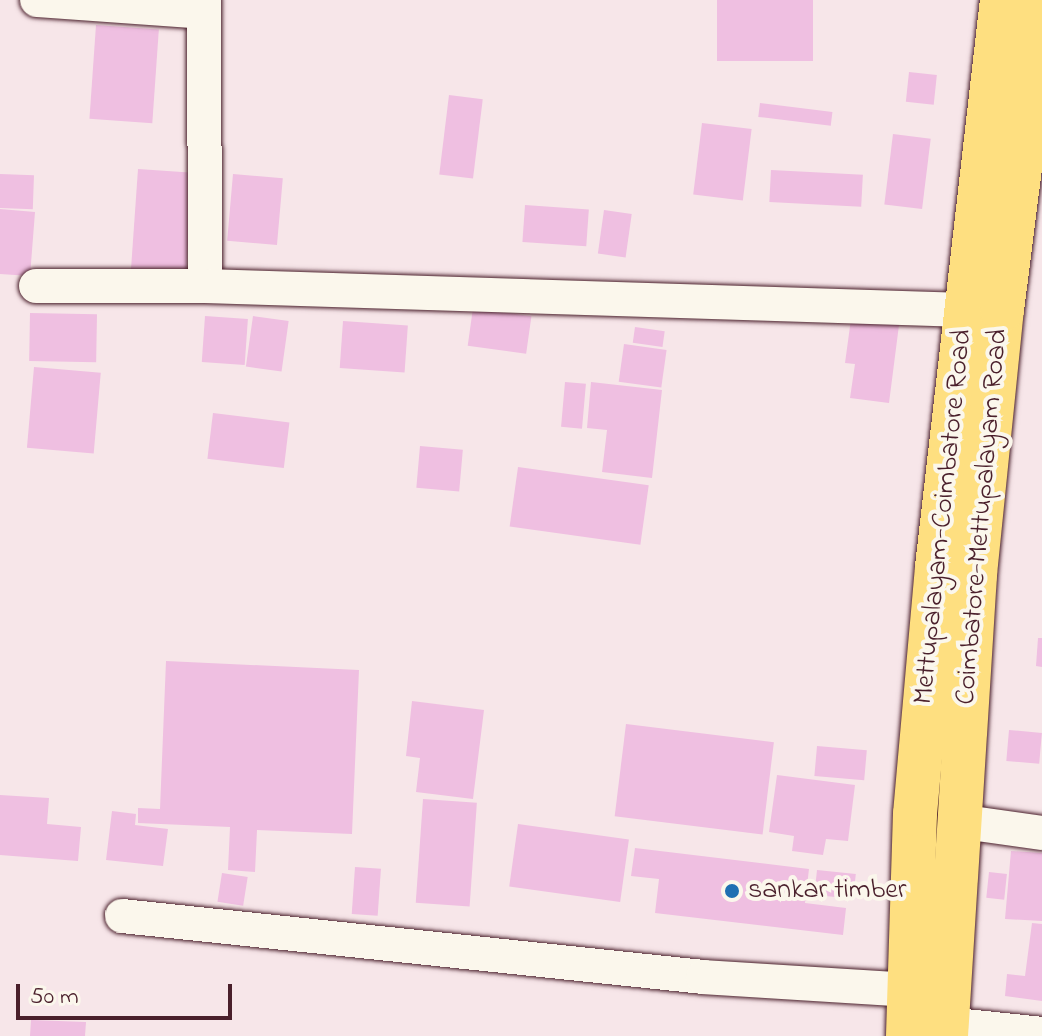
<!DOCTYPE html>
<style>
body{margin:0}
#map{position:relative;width:1042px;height:1036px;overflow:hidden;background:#f7e6e9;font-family:"Indie Flower",sans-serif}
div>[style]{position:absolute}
.building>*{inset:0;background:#efbfe1;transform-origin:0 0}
.roads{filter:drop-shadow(0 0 2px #4a1f2b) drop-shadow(0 0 2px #4a1f2b)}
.minor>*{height:34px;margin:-17px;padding:0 17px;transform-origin:17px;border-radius:17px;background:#fbf7ec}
.trunk>*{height:44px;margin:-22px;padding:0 22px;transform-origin:22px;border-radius:22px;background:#fedf80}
.dots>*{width:22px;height:22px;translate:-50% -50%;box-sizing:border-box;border:4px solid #fbf7ec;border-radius:50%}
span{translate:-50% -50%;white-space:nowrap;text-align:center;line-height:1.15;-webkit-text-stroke:8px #fbf7ec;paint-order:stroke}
.street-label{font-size:28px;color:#4a1f2b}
.poi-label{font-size:28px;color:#4a1f2b}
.left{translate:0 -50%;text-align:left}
.scale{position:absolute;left:16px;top:984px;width:216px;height:36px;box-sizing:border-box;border:4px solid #4a1f2b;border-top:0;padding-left:10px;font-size:24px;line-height:28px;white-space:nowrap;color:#4a1f2b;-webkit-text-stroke:6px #fbf7ec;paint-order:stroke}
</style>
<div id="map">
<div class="building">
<div style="left:717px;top:0;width:96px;height:61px"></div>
<div style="left:96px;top:25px;width:63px;height:94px;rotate:4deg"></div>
<div style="left:909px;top:72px;width:28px;height:30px;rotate:6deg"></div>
<div style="left:449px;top:95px;width:34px;height:80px;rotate:7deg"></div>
<div style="left:760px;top:103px;width:73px;height:14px;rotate:7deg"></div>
<div style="left:702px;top:123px;width:50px;height:72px;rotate:7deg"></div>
<div style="left:893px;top:134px;width:38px;height:71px;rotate:7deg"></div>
<div style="left:138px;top:169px;width:55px;height:106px;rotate:4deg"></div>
<div style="left:771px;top:170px;width:92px;height:32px;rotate:3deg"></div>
<div style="left:0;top:174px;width:34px;height:34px;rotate:2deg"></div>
<div style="left:233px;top:174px;width:50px;height:67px;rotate:5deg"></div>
<div style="left:525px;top:205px;width:64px;height:37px;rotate:4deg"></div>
<div style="clip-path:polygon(0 209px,35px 212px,30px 276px,0 274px)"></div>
<div style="left:604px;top:210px;width:28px;height:44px;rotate:8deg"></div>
<div style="left:473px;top:308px;width:59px;height:38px;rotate:8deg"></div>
<div style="left:30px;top:313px;width:67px;height:48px;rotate:1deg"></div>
<div style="left:205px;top:316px;width:43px;height:46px;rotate:4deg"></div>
<div style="left:253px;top:316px;width:36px;height:51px;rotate:8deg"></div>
<div style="clip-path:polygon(851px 319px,899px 325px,889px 403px,850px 398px,855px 364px,845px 363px)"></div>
<div style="left:343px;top:321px;width:65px;height:47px;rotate:4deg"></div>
<div style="left:635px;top:327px;width:30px;height:16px;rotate:8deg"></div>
<div style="left:624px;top:344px;width:43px;height:38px;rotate:8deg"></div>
<div style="left:34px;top:367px;width:67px;height:81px;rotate:5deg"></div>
<div style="left:565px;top:382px;width:21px;height:45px;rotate:5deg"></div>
<div style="clip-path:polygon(591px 382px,662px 390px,652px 478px,602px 472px,607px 430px,587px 428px)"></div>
<div style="left:213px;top:413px;width:77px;height:46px;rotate:7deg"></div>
<div style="left:420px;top:446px;width:43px;height:42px;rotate:5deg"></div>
<div style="left:518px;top:467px;width:132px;height:60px;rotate:8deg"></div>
<div style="clip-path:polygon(1038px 638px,1042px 638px,1042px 667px,1036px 666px)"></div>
<div style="clip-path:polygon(166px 661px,359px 670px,352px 834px,257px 830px,255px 872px,228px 870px,230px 827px,138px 823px,138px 808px,160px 809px)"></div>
<div style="clip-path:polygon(412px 701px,484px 710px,473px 799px,416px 792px,420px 758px,406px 756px)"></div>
<div style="left:626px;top:724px;width:149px;height:93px;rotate:7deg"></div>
<div style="left:1009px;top:730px;width:33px;height:31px;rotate:5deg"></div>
<div style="left:817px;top:746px;width:50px;height:30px;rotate:5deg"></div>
<div style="clip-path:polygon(777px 775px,855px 785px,848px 841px,826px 839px,823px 855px,792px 851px,794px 836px,769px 832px)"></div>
<div style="clip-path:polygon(0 795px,49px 798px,47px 824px,81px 827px,78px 861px,0 855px)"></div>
<div style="left:423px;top:799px;width:54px;height:104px;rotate:4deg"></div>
<div style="clip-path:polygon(112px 811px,136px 814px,135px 825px,168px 829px,163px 866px,106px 860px)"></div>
<div style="left:518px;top:824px;width:112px;height:63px;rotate:8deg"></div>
<div style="clip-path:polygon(635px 848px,809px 869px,805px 903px,846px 908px,843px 935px,655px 913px,659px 879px,631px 876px)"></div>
<div style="clip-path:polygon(1011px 851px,1042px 853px,1042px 921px,1005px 919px)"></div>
<div style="left:355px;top:867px;width:26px;height:47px;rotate:4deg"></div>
<div style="left:817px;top:870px;width:39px;height:25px;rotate:6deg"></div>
<div style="left:989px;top:872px;width:18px;height:26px;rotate:6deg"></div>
<div style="left:222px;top:873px;width:26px;height:29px;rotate:9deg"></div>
<div style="clip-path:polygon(1032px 923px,1042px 924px,1042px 1001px,1005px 996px,1007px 974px,1025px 976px)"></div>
<div style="clip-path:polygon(31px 1020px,86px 1022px,85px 1036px,30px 1036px)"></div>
</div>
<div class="roads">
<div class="minor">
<div style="left:37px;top:0;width:167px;rotate:4.1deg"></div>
<div style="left:204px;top:0;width:286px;rotate:89.8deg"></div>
<div style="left:205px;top:286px;width:761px;rotate:1.81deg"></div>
<div style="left:36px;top:286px;width:169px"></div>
<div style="left:957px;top:821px;width:86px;rotate:8deg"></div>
<div style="left:122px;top:916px;width:584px;rotate:5.99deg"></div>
<div style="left:703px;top:977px;width:207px;rotate:3.6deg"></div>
<div style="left:946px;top:1024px;width:97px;rotate:5.9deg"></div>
</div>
<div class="trunk">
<div style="left:908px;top:1036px;width:222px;rotate:-88.2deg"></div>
<div style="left:915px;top:814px;width:248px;rotate:-84.9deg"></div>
<div style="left:937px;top:567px;width:571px;rotate:-83.46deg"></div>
<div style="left:946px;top:1036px;width:463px;rotate:-86.4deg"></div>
<div style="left:975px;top:574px;width:265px;rotate:-84.2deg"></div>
<div style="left:1002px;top:310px;width:312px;rotate:-82.8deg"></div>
</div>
</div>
<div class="dots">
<div style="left:732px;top:891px;background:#1f6fb2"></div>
</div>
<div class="street-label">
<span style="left:944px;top:517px;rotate:-84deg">Mettupalayam-Coimbatore Road</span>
<span style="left:983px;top:517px;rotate:-85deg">Coimbatore-Mettupalayam Road</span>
</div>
<div class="poi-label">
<span class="left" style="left:748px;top:891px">sankar timber</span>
</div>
<div class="scale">50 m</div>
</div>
